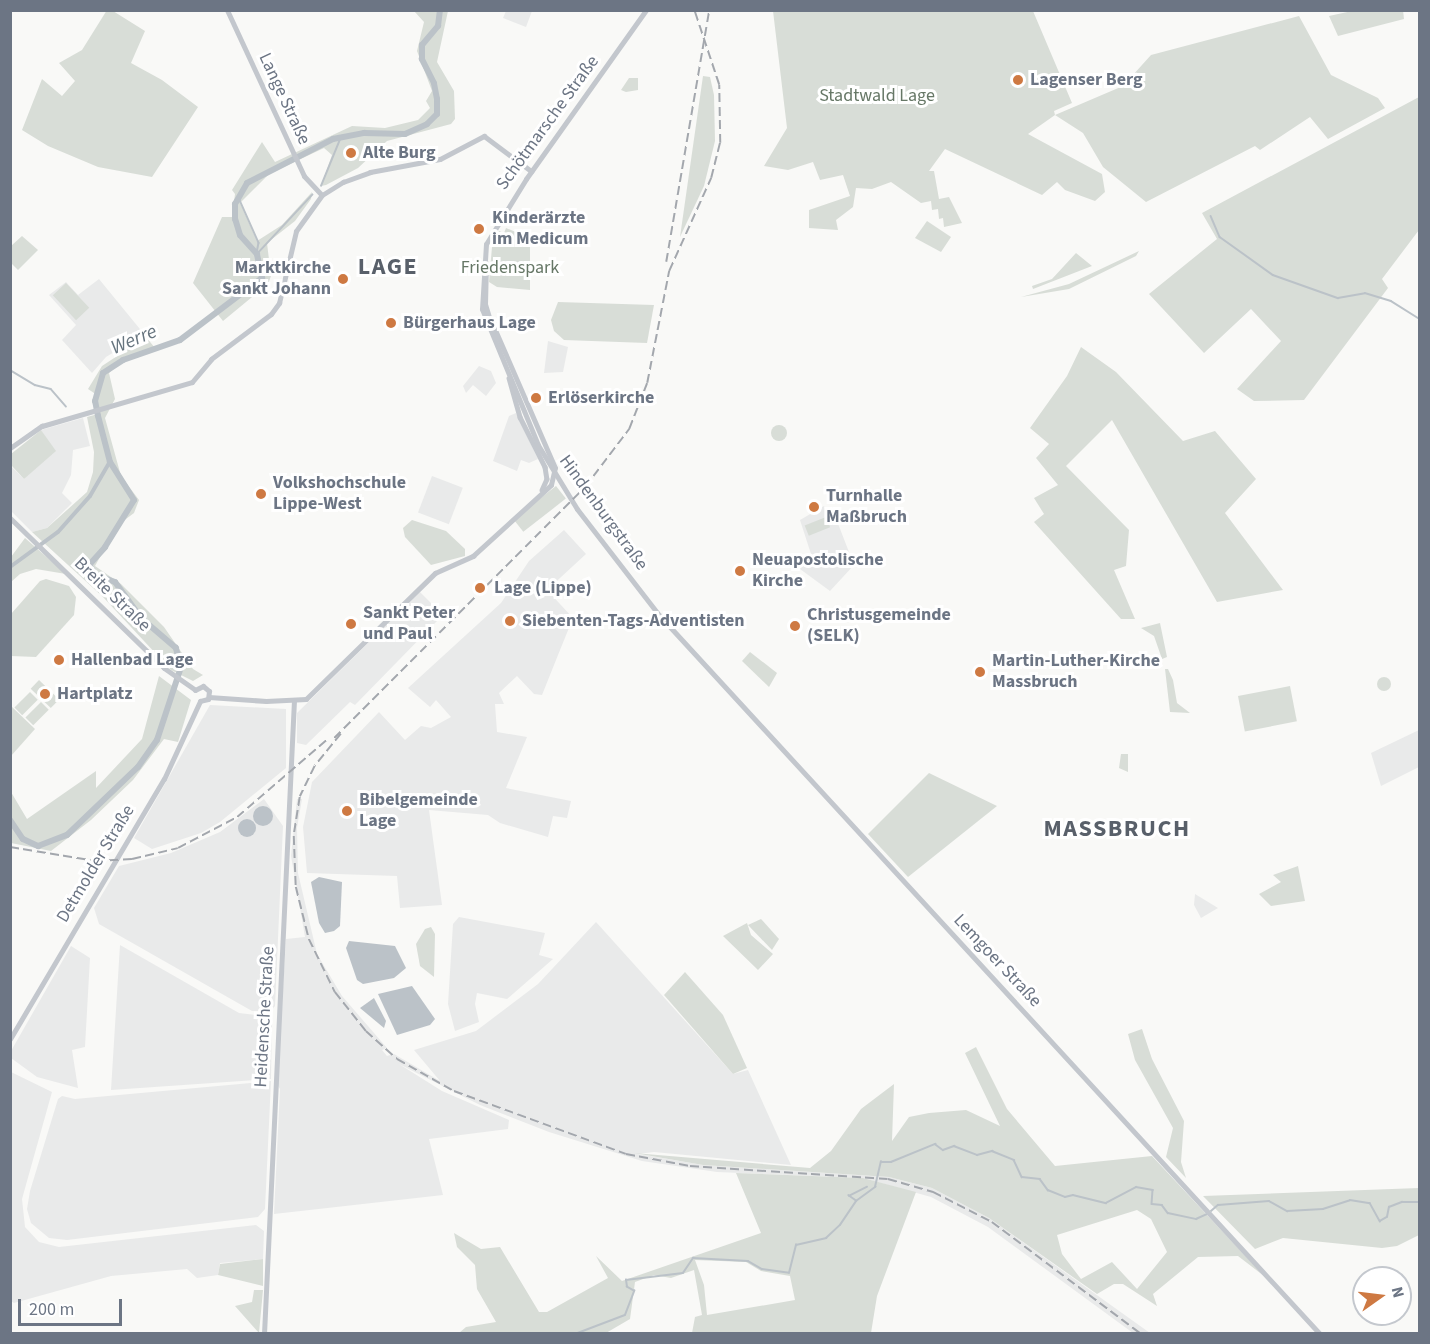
<!DOCTYPE html>
<meta charset="utf-8">
<style>
body{margin:0}
#map{position:relative;width:1430px;height:1344px;overflow:hidden;background:#f9f9f7;font-family:"Source Sans 3",sans-serif}
div>[style]{position:absolute}
.built>*{inset:0;background:#e9eaea;transform-origin:0 0}
.green>*{inset:0;background:#d8ddd7;transform-origin:0 0}
.round{border-radius:50%}
.water>*{inset:0;background:#bbc2c8}
.stream>*{height:1.5px;margin:-0.75px;padding:0 0.75px;transform-origin:0.75px;border-radius:0.75px;background:#bbc2c8}
.canal>*{height:4px;margin:-2px;padding:0 2px;transform-origin:2px;border-radius:2px;background:#bbc2c8}
.river>*{height:6px;margin:-3px;padding:0 3px;transform-origin:3px;border-radius:3px;background:#bbc2c8}
.secondary>*{height:4.5px;margin:-2.25px;padding:0 2.25px;transform-origin:2.25px;border-radius:2.25px;background:#c3c7cd}
.primary>*{height:5px;margin:-2.5px;padding:0 2.5px;transform-origin:2.5px;border-radius:2.5px;background:#c3c7cd}
.rail>*{height:1.5px;margin-top:-0.75px;transform-origin:0;background:repeating-linear-gradient(90deg,#a3a7ad 0 9px,transparent 0 13.5px)}
.dots>*{width:16px;height:16px;translate:-50% -50%;box-sizing:border-box;border:3px solid #fff;border-radius:50%}
span{translate:-50% -50%;white-space:nowrap;text-align:center;line-height:1.15;-webkit-text-stroke:6px #fff;paint-order:stroke}
.poi-label{font-size:18px;color:#6c7584;font-weight:700}
.left{translate:0 -50%;text-align:left}
.right{translate:-100% -50%;text-align:right}
.park-label{font-size:18px;color:#676}
.street-label{font-size:18px;color:#6c7584}
.water-label{font-size:20px;color:#67757f;font-style:italic}
.district-label{font-size:24px;color:#59606a;font-weight:700;letter-spacing:1.5px}
.frame{position:absolute;inset:0;border:12px solid #6c7584;pointer-events:none}
.north{position:absolute;left:1352px;top:1266px;width:60px;height:60px;box-sizing:border-box;background:#fff;border:2px solid #c4c8ce;border-radius:50%;rotate:76deg;font-size:16px;font-weight:700;line-height:24px;text-align:center;color:#6c7584}
.north::after{content:'';display:block;margin:auto;width:21px;height:27px;background:#ce7942;clip-path:polygon(50% 0,100% 100%,50% 72%,0 100%)}
.scale{position:absolute;left:18px;top:1299px;width:104px;height:27px;box-sizing:border-box;border:3px solid #6c7584;border-top:0;padding-left:8px;font-size:18px;line-height:21px;white-space:nowrap;color:#6c7584;-webkit-text-stroke:4px #fff;paint-order:stroke}
</style>
<div id="map">
<div class="built">
<div style="clip-path:polygon(506px 11px,506px 10px,532px 11px,526px 27px,503px 18px)"></div>
<div style="clip-path:polygon(99px 279px,144px 334px,106px 357px,92px 373px,62px 340px,76px 325px,49px 295px,66px 282px,78px 295px)"></div>
<div style="clip-path:polygon(548px 341px,568px 347px,563px 372px,544px 373px)"></div>
<div style="clip-path:polygon(479px 366px,491px 371px,496px 383px,486px 396px,473px 385px,466px 393px,463px 386px)"></div>
<div style="clip-path:polygon(516px 413px,538px 459px,529px 463px,521px 460px,517px 471px,493px 461px,509px 416px)"></div>
<div style="clip-path:polygon(83px 418px,90px 446px,73px 450px,71px 475px,62px 493px,72px 503px,47px 528px,32px 532px,11px 511px,10px 465px,24px 479px,49px 444px,41px 430px)"></div>
<div style="left:432px;top:476px;width:33px;height:39px;rotate:21deg"></div>
<div style="clip-path:polygon(824px 506px,829px 524px,837px 521px,854px 565px,830px 591px,800px 569px,811px 554px,800px 520px)"></div>
<div style="clip-path:polygon(564px 530px,586px 554px,547px 590px,573px 618px,558px 655px,542px 695px,534px 694px,517px 676px,499px 693px,504px 704px,495px 704px,497px 732px,527px 737px,506px 788px,571px 801px,567px 818px,553px 816px,548px 837px,500px 823px,488px 815px,429px 810px,442px 905px,400px 908px,397px 876px,307px 873px,303px 827px,312px 782px,379px 712px,405px 740px,421px 726px,431px 728px,451px 717px,436px 700px,430px 707px,408px 688px,501px 603px,529px 561px)"></div>
<div style="clip-path:polygon(420px 592px,432px 604px,428px 609px,439px 619px,355px 705px,350px 702px,306px 745px,297px 743px,297px 713px)"></div>
<div style="clip-path:polygon(210px 705px,286px 709px,286px 768px,220px 822px,201px 833px,152px 849px,134px 838px)"></div>
<div style="clip-path:polygon(1419px 730px,1419px 767px,1381px 786px,1371px 753px)"></div>
<div style="clip-path:polygon(264px 799px,283px 826px,275px 1006px,271px 1011px,252px 1011px,99px 924px,94px 908px,119px 866px,171px 853px,220px 832px)"></div>
<div style="clip-path:polygon(297px 799px,302px 799px,297px 828px,298px 873px,317px 954px,342px 996px,387px 1048px,382px 1050px,387px 1056px,394px 1054px,440px 1081px,414px 1050px,476px 1031px,538px 984px,596px 922px,733px 1074px,748px 1070px,791px 1165px,654px 1152px,638px 1154px,703px 1165px,889px 1177px,932px 1188px,989px 1218px,1150px 1333px,1133px 1333px,988px 1227px,931px 1197px,863px 1178px,717px 1172px,642px 1161px,549px 1132px,480px 1105px,399px 1064px,442px 1091px,509px 1120px,508px 1129px,429px 1139px,443px 1195px,274px 1214px,280px 1089px,277px 1084px,286px 939px,305px 937px,291px 856px)"></div>
<div style="clip-path:polygon(1195px 894px,1218px 908px,1201px 918px,1194px 905px)"></div>
<div style="clip-path:polygon(459px 917px,545px 933px,539px 955px,553px 959px,507px 999px,477px 993px,475px 1004px,479px 1022px,455px 1031px,448px 1004px,453px 924px)"></div>
<div style="clip-path:polygon(120px 945px,239px 1013px,272px 1017px,271px 1079px,111px 1090px)"></div>
<div style="clip-path:polygon(71px 946px,90px 958px,85px 1047px,72px 1050px,78px 1088px,37px 1077px,11px 1058px,11px 1051px)"></div>
<div style="clip-path:polygon(11px 1072px,52px 1092px,22px 1199px,25px 1227px,39px 1242px,59px 1247px,256px 1225px,264px 1231px,263px 1259px,220px 1263px,218px 1275px,197px 1278px,187px 1269px,111px 1276px,14px 1303px,11px 1301px)"></div>
<div style="clip-path:polygon(271px 1081px,265px 1209px,258px 1217px,67px 1240px,49px 1238px,31px 1223px,27px 1209px,30px 1191px,58px 1099px,62px 1096px,75px 1099px)"></div>
</div>
<div class="green">
<div style="clip-path:polygon(107px 10px,113px 11px,145px 31px,131px 63px,162px 80px,198px 107px,152px 177px,98px 167px,48px 146px,22px 130px,42px 79px,62px 96px,75px 81px,59px 63px,82px 50px)"></div>
<div style="clip-path:polygon(1403px 10px,1404px 19px,1338px 36px,1329px 16px,1352px 11px)"></div>
<div style="clip-path:polygon(414px 11px,448px 11px,437px 62px,454px 91px,455px 119px,451px 124px,387px 141px,358px 168px,326px 185px,321px 186px,332px 155px,324px 148px,269px 174px,240px 203px,257px 241px,282px 225px,312px 192px,311px 199px,295px 221px,267px 243px,271px 276px,268px 284px,223px 321px,193px 283px,222px 217px,232px 217px,235px 194px,232px 190px,262px 142px,275px 162px,352px 126px,385px 128px,418px 120px,430px 108px,426px 101px,432px 91px,417px 51px,424px 22px)"></div>
<div style="clip-path:polygon(773px 11px,1033px 11px,1072px 103px,1054px 111px,1055px 115px,1123px 86px,1151px 55px,1299px 16px,1331px 75px,1378px 98px,1385px 108px,1328px 139px,1310px 117px,1260px 150px,1255px 146px,1146px 202px,1103px 167px,1083px 133px,1055px 115px,1028px 134px,1102px 174px,1105px 192px,1095px 201px,1065px 190px,1057px 182px,1042px 195px,945px 149px,929px 171px,934px 171px,939px 199px,949px 197px,962px 223px,944px 227px,943px 218px,939px 219px,938px 209px,932px 210px,931px 201px,921px 203px,891px 182px,872px 189px,856px 188px,853px 207px,836px 220px,838px 230px,809px 228px,809px 210px,850px 196px,843px 175px,820px 180px,813px 162px,788px 170px,764px 166px,787px 128px)"></div>
<div style="clip-path:polygon(703px 76px,710px 77px,714px 95px,715px 141px,704px 186px,680px 237px)"></div>
<div style="clip-path:polygon(629px 78px,638px 78px,638px 90px,626px 92px,621px 90px)"></div>
<div style="clip-path:polygon(1419px 97px,1419px 230px,1382px 279px,1388px 288px,1304px 400px,1254px 401px,1237px 389px,1281px 341px,1251px 309px,1204px 353px,1149px 294px,1217px 239px,1202px 213px)"></div>
<div style="clip-path:polygon(927px 221px,951px 237px,941px 252px,915px 238px)"></div>
<div style="clip-path:polygon(506px 228px,530px 238px,530px 290px,497px 287px,489px 282px,492px 247px,499px 231px,504px 233px)"></div>
<div style="clip-path:polygon(22px 236px,38px 250px,18px 270px,11px 263px,11px 246px)"></div>
<div style="clip-path:polygon(1139px 251px,1136px 256px,1069px 289px,1021px 297px,1069px 284px)"></div>
<div style="clip-path:polygon(1076px 253px,1092px 266px,1033px 289px,1032px 286px,1052px 279px)"></div>
<div style="left:66px;top:283px;width:34px;height:18px;rotate:47deg"></div>
<div style="clip-path:polygon(558px 302px,654px 305px,647px 343px,564px 340px,554px 331px,551px 320px)"></div>
<div style="clip-path:polygon(146px 337px,155px 348px,123px 361px,109px 373px,115px 399px,105px 418px,121px 476px,139px 500px,134px 513px,118px 525px,95px 566px,121px 584px,164px 627px,193px 669px,203px 675px,193px 681px,171px 670px,103px 597px,32px 532px,47px 528px,87px 492px,93px 472px,94px 452px,87px 417px,98px 414px,97px 395px,88px 389px,102px 366px)"></div>
<div style="clip-path:polygon(1081px 347px,1116px 372px,1183px 441px,1215px 431px,1256px 479px,1225px 513px,1283px 590px,1217px 602px,1112px 420px,1066px 466px,1129px 530px,1126px 566px,1114px 570px,1135px 619px,1121px 619px,1034px 522px,1044px 514px,1034px 498px,1058px 485px,1036px 458px,1049px 444px,1030px 428px,1067px 376px)"></div>
<div class="round" style="left:771px;top:425px;width:16px;height:16px"></div>
<div style="clip-path:polygon(41px 430px,56px 451px,24px 479px,11px 465px,11px 454px)"></div>
<div style="left:556px;top:486px;width:16px;height:54px;rotate:52deg"></div>
<div style="left:826px;top:517px;width:11px;height:23px;rotate:68deg"></div>
<div style="clip-path:polygon(412px 520px,446px 531px,465px 549px,465px 556px,431px 565px,405px 537px,403px 528px)"></div>
<div style="clip-path:polygon(25px 538px,42px 553px,66px 574px,36px 569px,20px 574px,11px 582px,11px 557px)"></div>
<div style="clip-path:polygon(46px 579px,69px 586px,76px 597px,74px 615px,36px 657px,11px 656px,11px 614px,40px 581px)"></div>
<div style="clip-path:polygon(1160px 623px,1167px 657px,1162px 659px,1154px 636px,1141px 628px)"></div>
<div style="clip-path:polygon(750px 652px,777px 673px,769px 687px,742px 661px)"></div>
<div style="clip-path:polygon(1165px 669px,1168px 669px,1173px 680px,1177px 703px,1190px 713px,1170px 712px)"></div>
<div style="clip-path:polygon(159px 676px,191px 700px,178px 742px,164px 739px,133px 780px,91px 820px,51px 851px,11px 843px,11px 792px,27px 819px,96px 771px,96px 788px,142px 739px)"></div>
<div class="round" style="left:1377px;top:677px;width:14px;height:14px"></div>
<div style="left:39px;top:680px;width:28px;height:12px;rotate:44deg"></div>
<div style="left:1290px;top:686px;width:36px;height:53px;rotate:79deg"></div>
<div style="left:30px;top:692px;width:11px;height:22px;rotate:45deg"></div>
<div style="left:41px;top:702px;width:11px;height:22px;rotate:45deg"></div>
<div style="clip-path:polygon(11px 706px,35px 729px,11px 756px)"></div>
<div style="clip-path:polygon(1121px 754px,1128px 754px,1128px 772px,1119px 768px)"></div>
<div style="clip-path:polygon(929px 773px,997px 806px,908px 877px,868px 834px)"></div>
<div style="clip-path:polygon(1298px 866px,1305px 901px,1271px 906px,1259px 894px,1281px 882px,1273px 875px)"></div>
<div style="clip-path:polygon(761px 919px,779px 939px,772px 950px,748px 925px)"></div>
<div style="clip-path:polygon(747px 923px,751px 935px,773px 954px,758px 970px,723px 936px)"></div>
<div style="clip-path:polygon(431px 927px,435px 934px,434px 977px,420px 966px,416px 944px,425px 929px)"></div>
<div style="clip-path:polygon(685px 972px,723px 1015px,747px 1068px,733px 1074px,664px 995px)"></div>
<div style="clip-path:polygon(1142px 1029px,1152px 1059px,1184px 1121px,1181px 1162px,1186px 1178px,1166px 1157px,1173px 1128px,1135px 1060px,1128px 1034px)"></div>
<div style="clip-path:polygon(evenodd,976px 1047px,1007px 1109px,1055px 1166px,1152px 1156px,1264px 1276px,1238px 1256px,1198px 1257px,1153px 1294px,1157px 1306px,1123px 1284px,1114px 1284px,1097px 1294px,989px 1218px,932px 1188px,889px 1177px,703px 1165px,634px 1153px,810px 1168px,831px 1151px,861px 1109px,894px 1084px,892px 1141px,909px 1117px,929px 1113px,966px 1110px,1000px 1126px,965px 1053px,976px 1047px,1137px 1210px,1151px 1219px,1167px 1252px,1137px 1289px,1112px 1262px,1081px 1279px,1062px 1254px,1057px 1235px,1137px 1210px)"></div>
<div style="clip-path:polygon(evenodd,736px 1173px,863px 1178px,916px 1192px,877px 1296px,871px 1333px,692px 1333px,695px 1317px,702px 1315px,694px 1270px,671px 1278px,654px 1275px,635px 1282px,630px 1319px,606px 1333px,459px 1333px,466px 1327px,496px 1322px,477px 1289px,475px 1265px,457px 1247px,454px 1233px,481px 1249px,500px 1247px,539px 1312px,547px 1312px,608px 1278px,596px 1256px,622px 1281px,761px 1233px,736px 1173px,695px 1260px,746px 1262px,761px 1271px,790px 1276px,795px 1300px,707px 1315px,704px 1285px,695px 1260px)"></div>
<div style="clip-path:polygon(1419px 1188px,1419px 1235px,1397px 1246px,1382px 1248px,1283px 1238px,1255px 1249px,1203px 1196px)"></div>
<div style="clip-path:polygon(263px 1259px,263px 1286px,218px 1275px,220px 1264px)"></div>
<div style="clip-path:polygon(254px 1290px,263px 1290px,259px 1333px,235px 1306px,252px 1302px)"></div>
</div>
<div class="water">
<div class="round" style="left:253px;top:806px;width:20px;height:20px"></div>
<div class="round" style="left:238px;top:819px;width:18px;height:18px"></div>
<div style="clip-path:polygon(319px 877px,342px 882px,340px 926px,334px 931px,325px 933px,319px 923px,311px 882px)"></div>
<div style="clip-path:polygon(349px 941px,395px 946px,406px 968px,394px 978px,363px 984px,357px 980px,346px 948px)"></div>
<div style="clip-path:polygon(412px 986px,435px 1019px,430px 1025px,397px 1035px,378px 994px)"></div>
<div style="clip-path:polygon(374px 998px,386px 1021px,384px 1028px,360px 1008px)"></div>
</div>
<div class="stream">
<div style="left:321px;top:186px;width:53px;rotate:-67.8deg"></div>
<div style="left:239px;top:198px;width:49px;rotate:66deg"></div>
<div style="left:259px;top:243px;width:10px;rotate:101deg"></div>
<div style="left:1211px;top:216px;width:23px;rotate:67deg"></div>
<div style="left:1220px;top:237px;width:65px;rotate:35.6deg"></div>
<div style="left:1273px;top:275px;width:69px;rotate:19.5deg"></div>
<div style="left:1338px;top:298px;width:27px;rotate:-10deg"></div>
<div style="left:1365px;top:293px;width:27px;rotate:17deg"></div>
<div style="left:1391px;top:301px;width:34px;rotate:32deg"></div>
<div style="left:257px;top:254px;width:81px;rotate:-47deg"></div>
<div style="left:10px;top:370px;width:29px;rotate:31deg"></div>
<div style="left:35px;top:385px;width:16px;rotate:14deg"></div>
<div style="left:51px;top:389px;width:23px;rotate:49deg"></div>
<div style="left:856px;top:1201px;width:9px;rotate:-144deg"></div>
<div style="left:849px;top:1196px;width:20px;rotate:-27deg"></div>
<div style="left:1211px;top:1211px;width:9px;rotate:-41deg"></div>
<div style="left:1218px;top:1205px;width:51px;rotate:-4.5deg"></div>
<div style="left:1269px;top:1201px;width:21px;rotate:29deg"></div>
<div style="left:1287px;top:1211px;width:36px;rotate:-3deg"></div>
<div style="left:1323px;top:1209px;width:28px;rotate:-18deg"></div>
<div style="left:1350px;top:1200px;width:20px;rotate:9deg"></div>
<div style="left:1370px;top:1203px;width:21px;rotate:61deg"></div>
<div style="left:1380px;top:1221px;width:8px;rotate:-30deg"></div>
<div style="left:1387px;top:1217px;width:10px;rotate:-79deg"></div>
<div style="left:1389px;top:1207px;width:14px;rotate:-21deg"></div>
<div style="left:1402px;top:1202px;width:18px"></div>
<div style="left:575px;top:1334px;width:53px;rotate:-20.8deg"></div>
<div style="left:625px;top:1315px;width:26px;rotate:-69deg"></div>
<div style="left:634px;top:1291px;width:8px;rotate:-150deg"></div>
<div style="left:627px;top:1287px;width:7px;rotate:-98deg"></div>
<div style="left:626px;top:1280px;width:57px;rotate:-7deg"></div>
<div style="left:683px;top:1273px;width:18px;rotate:-56deg"></div>
<div style="left:693px;top:1258px;width:55px;rotate:3.1deg"></div>
<div style="left:748px;top:1261px;width:16px;rotate:30deg"></div>
<div style="left:762px;top:1269px;width:27px;rotate:8deg"></div>
<div style="left:789px;top:1273px;width:29px;rotate:-76deg"></div>
<div style="left:796px;top:1245px;width:31px;rotate:-13deg"></div>
<div style="left:826px;top:1238px;width:19px;rotate:-43deg"></div>
<div style="left:840px;top:1225px;width:29px;rotate:-56deg"></div>
<div style="left:856px;top:1201px;width:24px;rotate:-36deg"></div>
<div style="left:875px;top:1187px;width:26px;rotate:-77deg"></div>
<div style="left:881px;top:1162px;width:10px"></div>
<div style="left:891px;top:1162px;width:48px;rotate:-22.2deg"></div>
<div style="left:935px;top:1144px;width:10px;rotate:37deg"></div>
<div style="left:943px;top:1150px;width:12px;rotate:-20deg"></div>
<div style="left:954px;top:1146px;width:25px;rotate:21deg"></div>
<div style="left:977px;top:1155px;width:16px;rotate:-15deg"></div>
<div style="left:992px;top:1151px;width:24px;rotate:22deg"></div>
<div style="left:1014px;top:1160px;width:19px;rotate:65deg"></div>
<div style="left:1022px;top:1177px;width:18px;rotate:6deg"></div>
<div style="left:1040px;top:1179px;width:14px;rotate:54deg"></div>
<div style="left:1048px;top:1190px;width:18px;rotate:22deg"></div>
<div style="left:1065px;top:1197px;width:8px;rotate:-14deg"></div>
<div style="left:1073px;top:1195px;width:34px;rotate:14deg"></div>
<div style="left:1106px;top:1203px;width:34px;rotate:-28deg"></div>
<div style="left:1136px;top:1187px;width:17px;rotate:10deg"></div>
<div style="left:1153px;top:1190px;width:14px;rotate:94deg"></div>
<div style="left:1152px;top:1204px;width:10px;rotate:6deg"></div>
<div style="left:1162px;top:1205px;width:10px;rotate:53deg"></div>
<div style="left:1168px;top:1213px;width:29px;rotate:12deg"></div>
<div style="left:1196px;top:1219px;width:12px;rotate:-24deg"></div>
</div>
<div class="canal">
<div style="left:10px;top:567px;width:59px;rotate:-36.1deg"></div>
<div style="left:58px;top:532px;width:48px;rotate:-48.4deg"></div>
<div style="left:90px;top:496px;width:39px;rotate:-60deg"></div>
</div>
<div class="river">
<div style="left:10px;top:820px;width:23px;rotate:56deg"></div>
<div style="left:23px;top:839px;width:17px;rotate:25deg"></div>
<div style="left:38px;top:846px;width:31px;rotate:-21deg"></div>
<div style="left:67px;top:835px;width:98px;rotate:-43.8deg"></div>
<div style="left:138px;top:767px;width:33px;rotate:-55deg"></div>
<div style="left:157px;top:740px;width:77px;rotate:-71.8deg"></div>
<div style="left:181px;top:667px;width:20px;rotate:-105deg"></div>
<div style="left:176px;top:648px;width:46px;rotate:-139.4deg"></div>
<div style="left:141px;top:618px;width:44px;rotate:-125.8deg"></div>
<div style="left:115px;top:582px;width:20px;rotate:-160deg"></div>
<div style="left:96px;top:575px;width:12px;rotate:-125deg"></div>
<div style="left:89px;top:565px;width:24px;rotate:-48deg"></div>
<div style="left:105px;top:547px;width:55px;rotate:-58.3deg"></div>
<div style="left:134px;top:500px;width:45px;rotate:-122.3deg"></div>
<div style="left:110px;top:462px;width:48px;rotate:-104.6deg"></div>
<div style="left:98px;top:416px;width:15px;rotate:-101deg"></div>
<div style="left:95px;top:401px;width:29px;rotate:-74deg"></div>
<div style="left:103px;top:373px;width:24px;rotate:-33deg"></div>
<div style="left:123px;top:360px;width:60px;rotate:-19.3deg"></div>
<div style="left:180px;top:340px;width:103px;rotate:-37.1deg"></div>
<div style="left:262px;top:278px;width:25px;rotate:-102deg"></div>
<div style="left:257px;top:254px;width:25px;rotate:-132deg"></div>
<div style="left:240px;top:235px;width:17px;rotate:-107deg"></div>
<div style="left:235px;top:219px;width:15px;rotate:-90deg"></div>
<div style="left:235px;top:204px;width:24px;rotate:-60deg"></div>
<div style="left:247px;top:183px;width:97px;rotate:-27.1deg"></div>
<div style="left:333px;top:139px;width:32px;rotate:-11deg"></div>
<div style="left:364px;top:133px;width:41px;rotate:1.4deg"></div>
<div style="left:405px;top:134px;width:24px;rotate:-24deg"></div>
<div style="left:427px;top:124px;width:14px;rotate:-45deg"></div>
<div style="left:437px;top:114px;width:15px;rotate:-90deg"></div>
<div style="left:437px;top:99px;width:16px;rotate:-101deg"></div>
<div style="left:434px;top:83px;width:27px;rotate:-117deg"></div>
<div style="left:422px;top:59px;width:14px;rotate:-90deg"></div>
<div style="left:422px;top:45px;width:25px;rotate:-50deg"></div>
<div style="left:438px;top:26px;width:16px;rotate:-83deg"></div>
</div>
<div class="secondary">
<div style="left:509px;top:378px;width:41px;rotate:74.2deg"></div>
<div style="left:520px;top:417px;width:56px;rotate:63.4deg"></div>
<div style="left:545px;top:467px;width:12px;rotate:81deg"></div>
<div style="left:547px;top:479px;width:12px;rotate:114deg"></div>
<div style="left:209px;top:697px;width:57px;rotate:4deg"></div>
<div style="left:266px;top:701px;width:40px;rotate:-2.9deg"></div>
<div style="left:306px;top:699px;width:180px;rotate:-44.3deg"></div>
<div style="left:435px;top:573px;width:42px;rotate:-24.1deg"></div>
<div style="left:473px;top:556px;width:105px;rotate:-42.3deg"></div>
<div style="left:551px;top:485px;width:17px;rotate:-77deg"></div>
<div style="left:555px;top:468px;width:153px;rotate:-113.5deg"></div>
<div style="left:264px;top:1334px;width:634px;rotate:-87.29deg"></div>
</div>
<div class="primary">
<div style="left:227px;top:10px;width:183px;rotate:65.1deg"></div>
<div style="left:304px;top:176px;width:26px;rotate:47deg"></div>
<div style="left:646px;top:10px;width:207px;rotate:125.4deg"></div>
<div style="left:526px;top:179px;width:76px;rotate:121.6deg"></div>
<div style="left:486px;top:244px;width:65px;rotate:93.5deg"></div>
<div style="left:482px;top:309px;width:147px;rotate:67.6deg"></div>
<div style="left:538px;top:445px;width:75px;rotate:58.6deg"></div>
<div style="left:577px;top:509px;width:134px;rotate:52.3deg"></div>
<div style="left:659px;top:615px;width:977px;rotate:47.41deg"></div>
<div style="left:486px;top:263px;width:41px;rotate:91.4deg"></div>
<div style="left:485px;top:304px;width:28px;rotate:73deg"></div>
<div style="left:10px;top:448px;width:39px;rotate:-35deg"></div>
<div style="left:42px;top:426px;width:156px;rotate:-16.3deg"></div>
<div style="left:192px;top:382px;width:30px;rotate:-50deg"></div>
<div style="left:211px;top:359px;width:75px;rotate:-36.9deg"></div>
<div style="left:271px;top:314px;width:14px;rotate:-54deg"></div>
<div style="left:279px;top:303px;width:74px;rotate:-76.7deg"></div>
<div style="left:296px;top:231px;width:44px;rotate:-54.2deg"></div>
<div style="left:322px;top:195px;width:25px;rotate:-32deg"></div>
<div style="left:343px;top:182px;width:29px;rotate:-20deg"></div>
<div style="left:370px;top:172px;width:71px;rotate:-10.5deg"></div>
<div style="left:440px;top:159px;width:50px;rotate:-27.6deg"></div>
<div style="left:484px;top:136px;width:59px;rotate:36.7deg"></div>
<div style="left:10px;top:518px;width:215px;rotate:44.2deg"></div>
<div style="left:164px;top:668px;width:38px;rotate:35deg"></div>
<div style="left:195px;top:690px;width:9px;rotate:-27deg"></div>
<div style="left:203px;top:686px;width:8px;rotate:40deg"></div>
<div style="left:209px;top:691px;width:8px;rotate:97deg"></div>
<div style="left:208px;top:699px;width:8px;rotate:166deg"></div>
<div style="left:10px;top:1039px;width:302px;rotate:-59.4deg"></div>
<div style="left:164px;top:779px;width:86px;rotate:-65.2deg"></div>
</div>
<div class="rail">
<div style="left:666px;top:262px;width:256px;rotate:-80.3deg"></div>
<div style="left:341px;top:734px;width:41px;rotate:129.1deg"></div>
<div style="left:315px;top:766px;width:34px;rotate:116deg"></div>
<div style="left:300px;top:797px;width:39px;rotate:99deg"></div>
<div style="left:294px;top:836px;width:51px;rotate:87.8deg"></div>
<div style="left:296px;top:887px;width:54px;rotate:76deg"></div>
<div style="left:309px;top:939px;width:59px;rotate:63.9deg"></div>
<div style="left:335px;top:992px;width:50px;rotate:51.5deg"></div>
<div style="left:366px;top:1031px;width:42px;rotate:42.1deg"></div>
<div style="left:397px;top:1059px;width:65px;rotate:29.3deg"></div>
<div style="left:454px;top:1091px;width:183px;rotate:20.1deg"></div>
<div style="left:626px;top:1154px;width:65px;rotate:10.6deg"></div>
<div style="left:690px;top:1166px;width:198px;rotate:3.8deg"></div>
<div style="left:888px;top:1179px;width:47px;rotate:16.1deg"></div>
<div style="left:933px;top:1192px;width:66px;rotate:27deg"></div>
<div style="left:992px;top:1222px;width:186px;rotate:36.9deg"></div>
<div style="left:334px;top:738px;width:355px;rotate:-45deg"></div>
<div style="left:585px;top:487px;width:73px;rotate:-52.8deg"></div>
<div style="left:629px;top:429px;width:49px;rotate:-68.6deg"></div>
<div style="left:647px;top:383px;width:114px;rotate:-78.9deg"></div>
<div style="left:669px;top:271px;width:102px;rotate:-65.7deg"></div>
<div style="left:711px;top:178px;width:36px;rotate:-76deg"></div>
<div style="left:720px;top:143px;width:58px;rotate:-91deg"></div>
<div style="left:719px;top:85px;width:79px;rotate:-108.4deg"></div>
<div style="left:10px;top:847px;width:87px;rotate:9.2deg"></div>
<div style="left:96px;top:861px;width:36px;rotate:-3deg"></div>
<div style="left:132px;top:859px;width:47px;rotate:-13.4deg"></div>
<div style="left:178px;top:848px;width:67px;rotate:-27.7deg"></div>
<div style="left:237px;top:817px;width:121px;rotate:-40.7deg"></div>
</div>
<div class="dots">
<div style="left:1018px;top:80px;background:#ce7942"></div>
<div style="left:351px;top:153px;background:#ce7942"></div>
<div style="left:479px;top:229px;background:#ce7942"></div>
<div style="left:343px;top:279px;background:#ce7942"></div>
<div style="left:391px;top:323px;background:#ce7942"></div>
<div style="left:536px;top:398px;background:#ce7942"></div>
<div style="left:261px;top:494px;background:#ce7942"></div>
<div style="left:814px;top:507px;background:#ce7942"></div>
<div style="left:740px;top:571px;background:#ce7942"></div>
<div style="left:480px;top:588px;background:#ce7942"></div>
<div style="left:510px;top:621px;background:#ce7942"></div>
<div style="left:351px;top:624px;background:#ce7942"></div>
<div style="left:795px;top:626px;background:#ce7942"></div>
<div style="left:59px;top:660px;background:#ce7942"></div>
<div style="left:980px;top:672px;background:#ce7942"></div>
<div style="left:45px;top:694px;background:#ce7942"></div>
<div style="left:347px;top:811px;background:#ce7942"></div>
</div>
<div class="poi-label">
<span class="left" style="left:1030px;top:80px">Lagenser Berg</span>
<span class="left" style="left:363px;top:153px">Alte Burg</span>
<span class="left" style="left:492px;top:229px">Kinderärzte<br>im Medicum</span>
<span class="right" style="left:331px;top:279px">Marktkirche<br>Sankt Johann</span>
<span class="left" style="left:403px;top:323px">Bürgerhaus Lage</span>
<span class="left" style="left:548px;top:398px">Erlöserkirche</span>
<span class="left" style="left:273px;top:494px">Volkshochschule<br>Lippe-West</span>
<span class="left" style="left:826px;top:507px">Turnhalle<br>Maßbruch</span>
<span class="left" style="left:752px;top:571px">Neuapostolische<br>Kirche</span>
<span class="left" style="left:494px;top:588px">Lage (Lippe)</span>
<span class="left" style="left:363px;top:624px">Sankt Peter<br>und Paul</span>
<span class="left" style="left:807px;top:626px">Christusgemeinde<br>(SELK)</span>
<span class="left" style="left:522px;top:621px">Siebenten-Tags-Adventisten</span>
<span class="left" style="left:71px;top:660px">Hallenbad Lage</span>
<span class="left" style="left:992px;top:672px">Martin-Luther-Kirche<br>Massbruch</span>
<span class="left" style="left:57px;top:694px">Hartplatz</span>
<span class="left" style="left:359px;top:811px">Bibelgemeinde<br>Lage</span>
</div>
<div class="park-label">
<span style="left:877px;top:96px">Stadtwald Lage</span>
<span style="left:510px;top:268px">Friedenspark</span>
</div>
<div class="street-label">
<span style="left:284px;top:99px;rotate:65deg">Lange Straße</span>
<span style="left:548px;top:123px;rotate:-54deg">Schötmarsche Straße</span>
<span style="left:603px;top:513px;rotate:54deg">Hindenburgstraße</span>
<span style="left:112px;top:595px;rotate:44deg">Breite Straße</span>
<span style="left:96px;top:864px;rotate:-59deg">Detmolder Straße</span>
<span style="left:997px;top:961px;rotate:47deg">Lemgoer Straße</span>
<span style="left:265px;top:1017px;rotate:-87deg">Heidensche Straße</span>
</div>
<div class="water-label">
<span style="left:134px;top:340px;rotate:-23deg">Werre</span>
</div>
<div class="district-label">
<span style="left:388px;top:267px">LAGE</span>
<span style="left:1117px;top:829px">MASSBRUCH</span>
</div>
<div class="frame"></div>
<div class="north">N</div>
<div class="scale">200 m</div>
</div>
